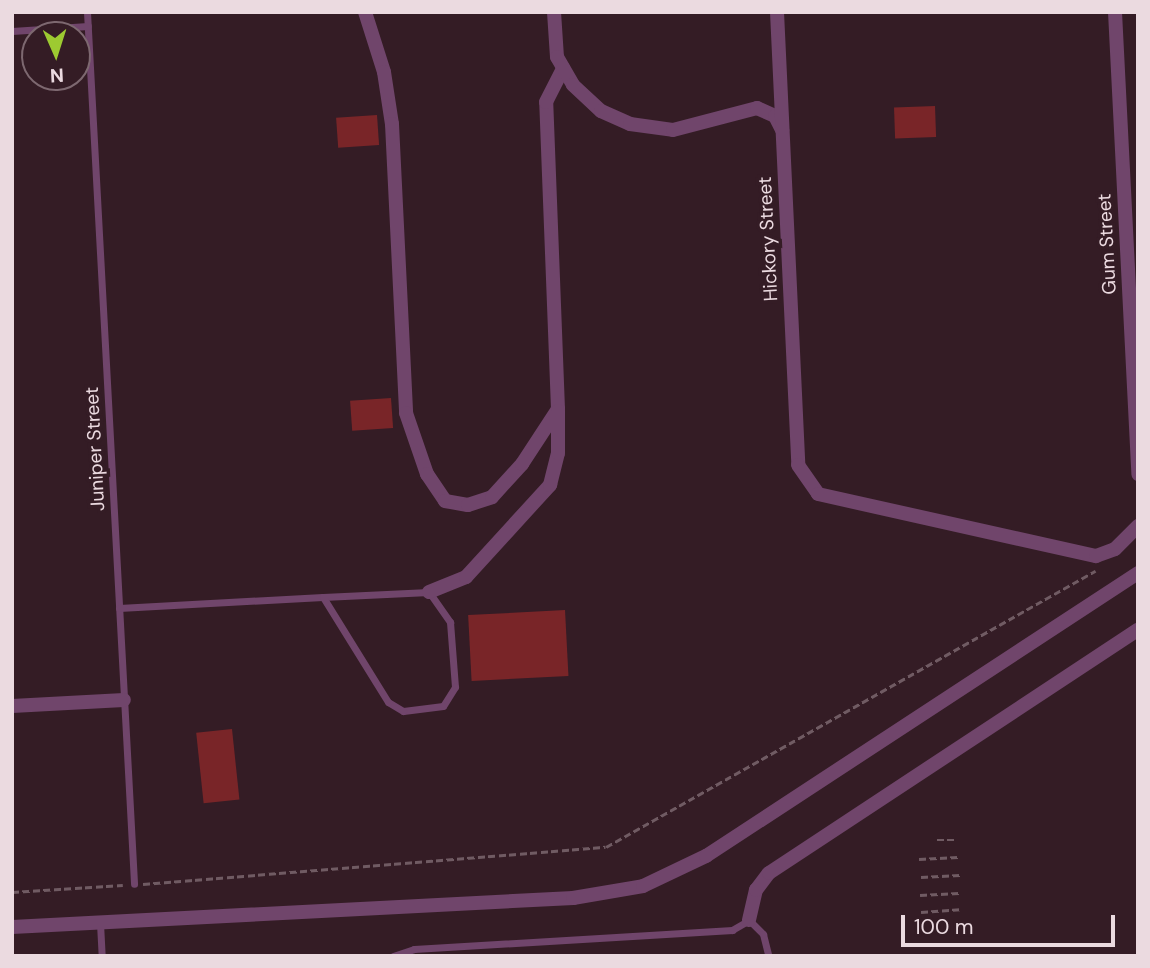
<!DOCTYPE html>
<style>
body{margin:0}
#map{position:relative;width:1150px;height:968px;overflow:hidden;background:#341c25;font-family:"DM Sans",sans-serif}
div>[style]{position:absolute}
.building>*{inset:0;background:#792528;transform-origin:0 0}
.path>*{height:2.5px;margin-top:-1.25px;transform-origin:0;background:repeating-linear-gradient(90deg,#705b63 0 7px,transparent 0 10.5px)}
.service>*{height:7px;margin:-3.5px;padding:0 3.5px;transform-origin:3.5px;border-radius:3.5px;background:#70456b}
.minor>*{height:14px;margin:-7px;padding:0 7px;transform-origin:7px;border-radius:7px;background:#70456b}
span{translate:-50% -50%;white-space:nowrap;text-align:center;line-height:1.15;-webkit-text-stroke:7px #341c25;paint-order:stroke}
.street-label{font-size:19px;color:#ebdae0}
.frame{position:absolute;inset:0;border:14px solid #ebdae0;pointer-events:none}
.north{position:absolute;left:21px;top:21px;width:70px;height:70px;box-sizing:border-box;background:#341c25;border:2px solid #7d6870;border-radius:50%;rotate:177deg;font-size:19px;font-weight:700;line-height:28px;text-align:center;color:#ebdae0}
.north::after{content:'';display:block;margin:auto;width:24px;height:32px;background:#9dca31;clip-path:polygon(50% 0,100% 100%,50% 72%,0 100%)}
.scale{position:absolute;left:901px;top:915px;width:214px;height:32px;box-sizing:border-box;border:4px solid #ebdae0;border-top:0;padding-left:9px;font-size:21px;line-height:24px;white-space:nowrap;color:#ebdae0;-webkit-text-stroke:5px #341c25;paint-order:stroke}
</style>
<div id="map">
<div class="building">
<div style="left:935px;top:106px;width:31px;height:41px;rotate:88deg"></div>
<div style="left:377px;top:115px;width:30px;height:41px;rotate:86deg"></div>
<div style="left:391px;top:398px;width:30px;height:41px;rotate:86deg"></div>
<div style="left:565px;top:610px;width:66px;height:97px;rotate:87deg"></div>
<div style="left:232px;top:729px;width:71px;height:36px;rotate:84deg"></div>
</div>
<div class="path">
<div style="left:937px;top:840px;width:19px"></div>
<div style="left:919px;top:859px;width:39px;rotate:-3deg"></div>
<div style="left:921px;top:877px;width:39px;rotate:-3deg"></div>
<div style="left:143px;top:884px;width:464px;rotate:-4.6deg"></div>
<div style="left:606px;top:847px;width:562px;rotate:-29.44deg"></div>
<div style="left:12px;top:892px;width:111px;rotate:-3.6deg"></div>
<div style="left:920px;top:895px;width:39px;rotate:-3deg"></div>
<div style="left:921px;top:912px;width:39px;rotate:-4deg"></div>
</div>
<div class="service">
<div style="left:87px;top:12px;width:873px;rotate:86.91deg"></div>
<div style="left:12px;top:31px;width:76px;rotate:-3.8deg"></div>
<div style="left:119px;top:608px;width:204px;rotate:-3.1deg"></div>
<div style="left:323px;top:597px;width:106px;rotate:-2.7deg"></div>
<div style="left:429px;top:592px;width:37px;rotate:55deg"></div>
<div style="left:450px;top:622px;width:65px;rotate:85.6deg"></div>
<div style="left:455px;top:687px;width:22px;rotate:122deg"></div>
<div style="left:443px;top:706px;width:40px;rotate:172.9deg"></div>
<div style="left:403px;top:711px;width:17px;rotate:-149deg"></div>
<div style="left:388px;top:702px;width:123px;rotate:-121.8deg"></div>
<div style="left:100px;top:923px;width:33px;rotate:87deg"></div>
<div style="left:393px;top:956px;width:22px;rotate:-18deg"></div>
<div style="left:414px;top:949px;width:319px;rotate:-3.4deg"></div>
<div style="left:732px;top:930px;width:20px;rotate:-30deg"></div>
<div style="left:749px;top:920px;width:20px;rotate:45deg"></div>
<div style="left:763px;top:934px;width:21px;rotate:76deg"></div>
</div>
<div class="minor">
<div style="left:365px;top:12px;width:63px;rotate:72.4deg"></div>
<div style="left:384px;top:72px;width:53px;rotate:81.3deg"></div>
<div style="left:392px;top:124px;width:289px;rotate:87.2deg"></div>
<div style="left:406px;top:413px;width:65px;rotate:71deg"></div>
<div style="left:427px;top:474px;width:32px;rotate:56deg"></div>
<div style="left:445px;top:501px;width:23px;rotate:10deg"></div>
<div style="left:468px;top:505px;width:25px;rotate:-18deg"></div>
<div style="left:492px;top:497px;width:45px;rotate:-47.7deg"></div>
<div style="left:522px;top:464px;width:66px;rotate:-56.8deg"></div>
<div style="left:558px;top:409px;width:307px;rotate:-92.2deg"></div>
<div style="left:546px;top:102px;width:38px;rotate:-63deg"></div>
<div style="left:554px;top:12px;width:45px;rotate:86.2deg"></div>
<div style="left:557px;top:57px;width:32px;rotate:60deg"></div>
<div style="left:573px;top:85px;width:38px;rotate:43deg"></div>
<div style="left:601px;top:111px;width:32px;rotate:24deg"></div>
<div style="left:630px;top:124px;width:43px;rotate:7.9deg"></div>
<div style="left:673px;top:130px;width:87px;rotate:-14.7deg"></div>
<div style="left:757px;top:108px;width:20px;rotate:24deg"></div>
<div style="left:775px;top:116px;width:16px;rotate:63deg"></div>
<div style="left:777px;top:12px;width:453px;rotate:87.3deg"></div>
<div style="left:798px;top:465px;width:35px;rotate:55deg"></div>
<div style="left:818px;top:494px;width:285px;rotate:12.6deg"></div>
<div style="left:1096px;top:556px;width:20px;rotate:-20deg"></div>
<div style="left:1115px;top:549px;width:33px;rotate:-45deg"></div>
<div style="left:1115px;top:12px;width:463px;rotate:87.1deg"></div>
<div style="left:429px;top:592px;width:40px;rotate:-22deg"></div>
<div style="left:466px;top:577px;width:125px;rotate:-47.6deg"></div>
<div style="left:550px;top:485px;width:33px;rotate:-76deg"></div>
<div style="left:558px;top:453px;width:42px;rotate:-90deg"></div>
<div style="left:12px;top:706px;width:112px;rotate:-3.1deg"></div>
<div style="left:749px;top:920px;width:31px;rotate:-77deg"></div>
<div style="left:756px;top:890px;width:21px;rotate:-53deg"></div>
<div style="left:769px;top:873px;width:442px;rotate:-33.4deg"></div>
<div style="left:12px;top:927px;width:562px;rotate:-2.96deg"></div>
<div style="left:573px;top:898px;width:71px;rotate:-9.7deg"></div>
<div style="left:643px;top:886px;width:70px;rotate:-25.5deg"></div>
<div style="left:706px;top:856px;width:516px;rotate:-33.23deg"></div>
</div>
<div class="street-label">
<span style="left:768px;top:239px;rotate:-93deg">Hickory Street</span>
<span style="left:1107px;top:244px;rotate:-93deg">Gum Street</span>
<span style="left:95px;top:449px;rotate:-93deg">Juniper Street</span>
</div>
<div class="frame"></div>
<div class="north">N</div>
<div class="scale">100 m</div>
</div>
